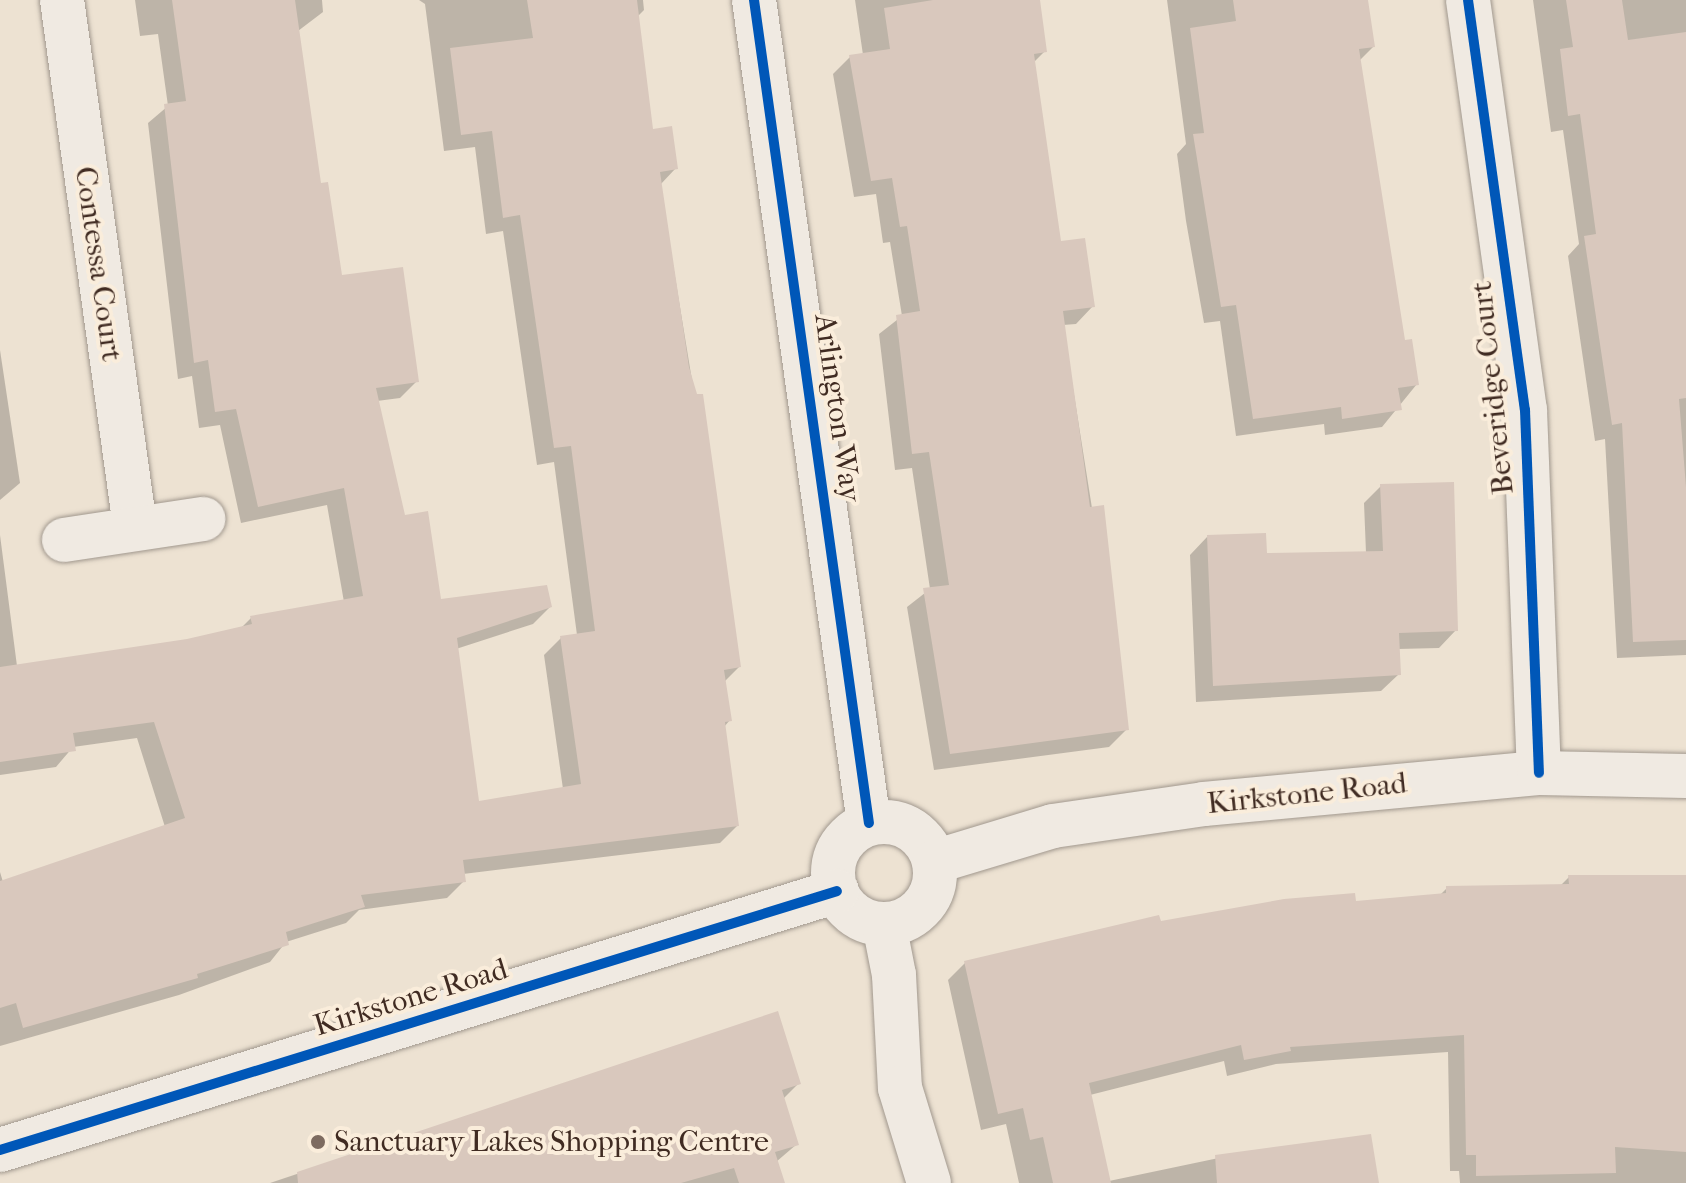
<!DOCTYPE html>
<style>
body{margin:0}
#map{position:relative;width:1686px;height:1183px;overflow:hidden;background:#ede2d2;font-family:"IM FELL French Canon",serif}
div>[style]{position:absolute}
.shadow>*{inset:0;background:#0003}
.building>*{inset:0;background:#d9c8bd}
.roads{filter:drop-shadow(0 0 2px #a1988e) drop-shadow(0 0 2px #a1988e)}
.street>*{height:44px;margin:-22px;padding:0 22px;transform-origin:22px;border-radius:22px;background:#f0eae2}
.street>.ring{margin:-22px;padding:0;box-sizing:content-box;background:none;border:44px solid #f0eae2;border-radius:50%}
.cycleway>*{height:10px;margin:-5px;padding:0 5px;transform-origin:5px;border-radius:5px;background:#0057b8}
.dots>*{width:22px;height:22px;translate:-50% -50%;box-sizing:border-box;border:4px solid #faeddb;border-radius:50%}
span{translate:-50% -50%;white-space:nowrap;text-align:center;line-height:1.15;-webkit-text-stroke:8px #faeddb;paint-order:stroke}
.street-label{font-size:30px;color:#402b22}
.poi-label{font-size:30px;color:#402b22}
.left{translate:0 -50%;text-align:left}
</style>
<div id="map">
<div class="shadow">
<div style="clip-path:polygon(135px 0,322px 0,323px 12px,298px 31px,319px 185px,340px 278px,417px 381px,400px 398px,377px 401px,403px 517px,439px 601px,550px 607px,533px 624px,456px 649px,477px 803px,563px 789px,544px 655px,561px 638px,577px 635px,554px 462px,537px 465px,503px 231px,486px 234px,475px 147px,444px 151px,425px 4px,419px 0,643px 0,644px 10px,637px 17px,651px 131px,676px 168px,660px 185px,739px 667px,724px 682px,730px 720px,724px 727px,737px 826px,720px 843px,463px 874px,464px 881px,447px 898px,359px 910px,346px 923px,286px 942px,270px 962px,179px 995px,0 1046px,0 872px,3px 882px,165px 827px,137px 738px,73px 747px,56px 767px,0 775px,0 535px,17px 666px,187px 641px,240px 629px,251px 618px,344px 602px,327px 505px,241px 523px,220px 425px,199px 428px,192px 376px,178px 379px,148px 123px,168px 106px,158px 34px,140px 36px)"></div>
<div style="clip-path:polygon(855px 0,1038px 0,1045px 51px,1033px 63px,1059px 244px,1093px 306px,1076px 324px,1063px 325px,1127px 729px,1109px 747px,934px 770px,907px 607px,930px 589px,912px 468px,895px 470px,879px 334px,902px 316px,890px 242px,883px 243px,876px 194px,854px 197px,833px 74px,850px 57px,863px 55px)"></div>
<div style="clip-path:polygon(1167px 0,1357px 0,1373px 47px,1359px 61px,1404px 342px,1417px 384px,1382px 427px,1325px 435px,1324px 424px,1236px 436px,1220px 321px,1204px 323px,1186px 221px,1177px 154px,1186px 144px)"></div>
<div style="clip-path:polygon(1533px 0,1686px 0,1686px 655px,1617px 658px,1605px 439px,1595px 441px,1568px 256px,1579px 244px,1563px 130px,1551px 132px)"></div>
<div style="clip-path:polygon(0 350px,20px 483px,0 500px)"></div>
<div style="clip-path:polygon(1381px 486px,1456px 630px,1439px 648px,1398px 649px,1399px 674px,1381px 691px,1196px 702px,1190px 555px,1207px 537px,1265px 555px,1366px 553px,1364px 503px)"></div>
<div style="clip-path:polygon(1569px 877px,1686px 877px,1686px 1183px,1460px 1183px,1459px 1171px,1450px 1171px,1448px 1052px,1276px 1064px,1227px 1076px,1224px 1061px,1090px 1095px,1109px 1181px,1233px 1155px,1377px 1183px,1019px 1183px,1006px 1124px,981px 1130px,948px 980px,965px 963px,1159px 924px,1439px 896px,1447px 888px,1560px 886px)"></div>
<div style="clip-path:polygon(777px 1013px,799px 1083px,783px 1099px,797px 1144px,776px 1162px,782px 1183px,270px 1183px)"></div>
</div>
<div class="building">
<div style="clip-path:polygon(172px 0,295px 0,321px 183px,328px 182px,342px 275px,403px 267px,419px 382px,376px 388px,405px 515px,428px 511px,441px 599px,547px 585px,552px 607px,457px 638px,479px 801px,581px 784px,560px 636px,595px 631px,571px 446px,554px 448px,520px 215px,503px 218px,492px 131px,461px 135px,450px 48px,533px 38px,527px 0,637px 0,653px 129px,672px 126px,678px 169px,660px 172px,689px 367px,697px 394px,703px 394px,741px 667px,724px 670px,732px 721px,725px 722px,739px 826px,463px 860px,466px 882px,361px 895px,365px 907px,286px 932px,289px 945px,197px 974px,198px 978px,23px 1028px,16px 1003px,0 1008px,0 881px,185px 818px,154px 722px,73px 733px,76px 751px,0 762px,0 667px,187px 639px,252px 624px,250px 616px,363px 596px,344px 488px,258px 507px,236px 409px,215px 412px,208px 360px,194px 363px,164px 104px,186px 101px)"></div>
<div style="clip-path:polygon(933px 0,1040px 0,1047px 52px,1034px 54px,1061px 241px,1085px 238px,1095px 307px,1063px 311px,1090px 507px,1104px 505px,1129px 730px,950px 754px,923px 588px,949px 585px,929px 452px,912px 454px,896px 315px,920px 311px,907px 226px,900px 227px,892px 178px,871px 181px,849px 55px,890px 49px,884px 8px)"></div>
<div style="clip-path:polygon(1233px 0,1368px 0,1375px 47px,1359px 49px,1405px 340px,1412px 339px,1419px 385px,1398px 388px,1402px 410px,1342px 419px,1341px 407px,1253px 419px,1236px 305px,1221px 307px,1193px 134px,1204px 133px,1190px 28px,1236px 21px)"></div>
<div style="clip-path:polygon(1566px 0,1622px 0,1628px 40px,1686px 32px,1686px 398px,1679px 399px,1686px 487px,1686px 640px,1633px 642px,1622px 423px,1612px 425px,1584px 236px,1596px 234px,1580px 114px,1568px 116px,1560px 49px,1573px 47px)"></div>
<div style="clip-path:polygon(1454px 482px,1458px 631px,1399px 633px,1401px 675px,1213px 686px,1207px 535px,1266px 533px,1267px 553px,1383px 551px,1380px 484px)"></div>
<div style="clip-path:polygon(1568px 875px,1686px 875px,1686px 1152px,1615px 1147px,1616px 1173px,1476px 1176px,1476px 1155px,1466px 1155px,1464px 1035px,1290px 1047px,1291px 1051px,1244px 1060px,1241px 1045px,1089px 1083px,1111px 1183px,1053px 1183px,1043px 1137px,1030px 1140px,1023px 1108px,998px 1114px,964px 961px,1159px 915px,1161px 921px,1284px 899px,1355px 893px,1356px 901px,1446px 893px,1446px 886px,1569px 884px)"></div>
<div style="clip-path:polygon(778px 1011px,801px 1084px,782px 1090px,799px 1145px,775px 1152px,785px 1183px,739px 1183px,734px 1168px,681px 1183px,298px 1183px,297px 1172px)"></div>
<div style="clip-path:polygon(1371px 1134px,1379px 1183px,1217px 1183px,1215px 1155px)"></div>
</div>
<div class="roads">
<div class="street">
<div style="left:62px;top:0;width:532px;rotate:82.11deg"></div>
<div style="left:754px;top:0;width:831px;rotate:82.05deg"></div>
<div style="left:1468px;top:0;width:414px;rotate:82.1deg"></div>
<div style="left:1525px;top:410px;width:363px;rotate:87.8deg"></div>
<div style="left:64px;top:540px;width:141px;rotate:-8.6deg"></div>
<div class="ring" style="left:833px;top:822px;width:58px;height:58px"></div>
<div style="left:934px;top:862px;width:124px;rotate:-16.8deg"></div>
<div style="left:1053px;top:826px;width:153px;rotate:-8.3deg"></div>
<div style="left:1204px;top:804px;width:336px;rotate:-5.3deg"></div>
<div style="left:1539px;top:773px;width:147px;rotate:1.2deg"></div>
<div style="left:884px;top:924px;width:52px;rotate:78.9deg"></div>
<div style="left:894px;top:975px;width:113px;rotate:87deg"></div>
<div style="left:900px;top:1088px;width:99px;rotate:73deg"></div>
<div style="left:0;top:1150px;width:876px;rotate:-17.19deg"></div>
</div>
</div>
<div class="cycleway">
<div style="left:754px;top:0;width:831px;rotate:82.05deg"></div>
<div style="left:1468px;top:0;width:414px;rotate:82.1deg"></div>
<div style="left:1525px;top:410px;width:363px;rotate:87.8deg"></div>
<div style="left:0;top:1150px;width:876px;rotate:-17.19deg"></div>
</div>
<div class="dots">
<div style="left:318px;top:1142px;background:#7d6b60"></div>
</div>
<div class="street-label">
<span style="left:98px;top:264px;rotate:82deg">Contessa Court</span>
<span style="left:1493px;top:388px;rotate:-96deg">Beveridge Court</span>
<span style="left:837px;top:408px;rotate:82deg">Arlington Way</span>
<span style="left:1307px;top:794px;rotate:-6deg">Kirkstone Road</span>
<span style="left:411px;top:998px;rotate:-17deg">Kirkstone Road</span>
</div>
<div class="poi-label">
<span class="left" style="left:334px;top:1142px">Sanctuary Lakes Shopping Centre</span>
</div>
</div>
